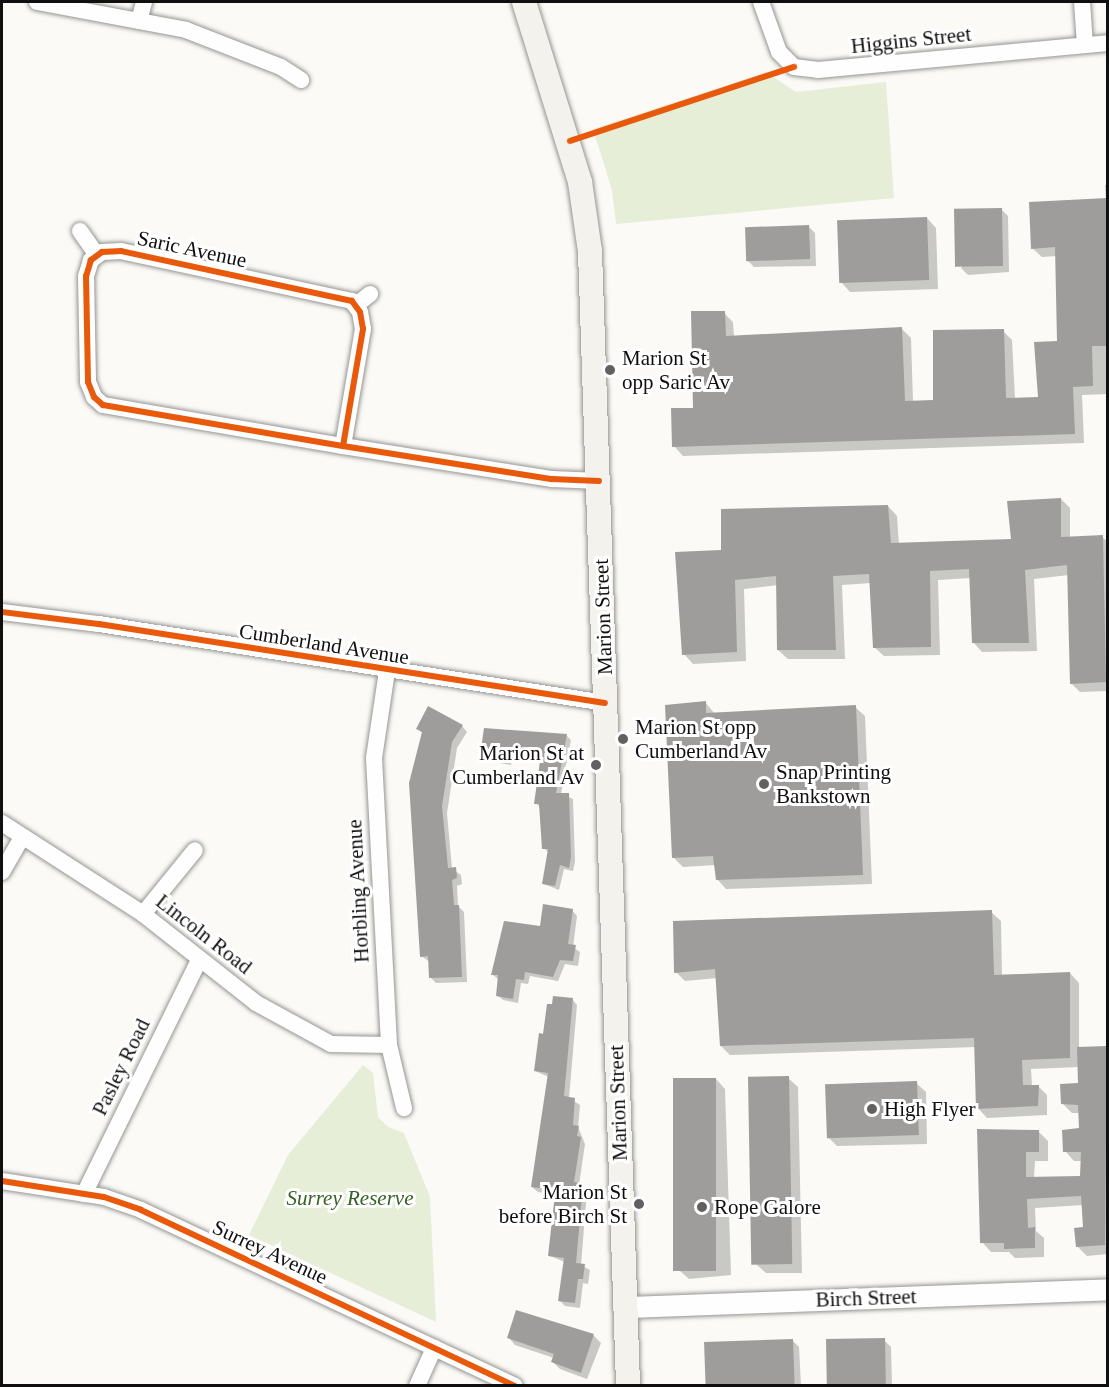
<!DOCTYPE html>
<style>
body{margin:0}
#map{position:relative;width:1109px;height:1387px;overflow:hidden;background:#fbfaf6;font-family:"Times New Roman",serif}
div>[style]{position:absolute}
.green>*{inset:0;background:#e6eed8}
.shadow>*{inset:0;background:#0003}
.building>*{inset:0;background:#9f9d9b;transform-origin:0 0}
.roads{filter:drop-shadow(0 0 2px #959593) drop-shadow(0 0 2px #959593)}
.minor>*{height:16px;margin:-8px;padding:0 8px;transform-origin:8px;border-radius:8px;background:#fefefe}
.tertiary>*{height:21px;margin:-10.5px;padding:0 10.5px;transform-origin:10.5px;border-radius:10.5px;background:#fefefe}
.secondary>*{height:24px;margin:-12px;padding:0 12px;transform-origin:12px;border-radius:12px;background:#f4f2ec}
.cycleway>*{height:6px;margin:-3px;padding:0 3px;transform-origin:3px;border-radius:3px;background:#e8590c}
.dots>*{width:16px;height:16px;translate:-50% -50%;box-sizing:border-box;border:3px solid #fff;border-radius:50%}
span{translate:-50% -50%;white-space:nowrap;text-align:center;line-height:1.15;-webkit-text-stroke:6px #fff;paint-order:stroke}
.street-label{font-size:21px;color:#0f0f0f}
.poi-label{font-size:21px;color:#0f0f0f}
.left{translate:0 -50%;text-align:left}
.right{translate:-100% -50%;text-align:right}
.park-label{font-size:21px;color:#366126;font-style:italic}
.frame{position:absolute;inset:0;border:3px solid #0f0f0f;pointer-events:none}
</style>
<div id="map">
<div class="green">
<div style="clip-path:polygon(766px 72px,796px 92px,886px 82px,894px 198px,616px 224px,612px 190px,593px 129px)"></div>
<div style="clip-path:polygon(363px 1065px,373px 1073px,378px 1117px,388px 1127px,404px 1133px,430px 1197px,436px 1322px,249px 1235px,288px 1155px)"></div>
</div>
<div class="shadow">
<div style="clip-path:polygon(1105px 185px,1108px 185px,1108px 394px,1082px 395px,1084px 443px,683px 456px,674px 446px,695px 409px,724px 313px,733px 322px,734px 337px,902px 329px,911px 338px,913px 402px,934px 402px,1003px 331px,1012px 340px,1015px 399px,1039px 398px,1059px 342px,1057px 256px,1042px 257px,1032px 248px,1106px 200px)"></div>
<div style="clip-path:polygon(1001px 209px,1008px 216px,1009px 272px,968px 275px,961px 268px)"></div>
<div style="clip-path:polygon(927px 218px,936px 228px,938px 289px,850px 292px,841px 282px)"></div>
<div style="clip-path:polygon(808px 226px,815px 233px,816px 266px,754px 267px,747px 260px)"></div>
<div style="clip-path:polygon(1061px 499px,1070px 508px,1070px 538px,1102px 537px,1108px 542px,1108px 691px,1080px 692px,1071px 683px,1069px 575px,1034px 579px,1037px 651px,982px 652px,973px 642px,971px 578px,938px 580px,940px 655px,884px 656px,874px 647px,871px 583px,842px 585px,845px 659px,788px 659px,778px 650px,778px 585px,744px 589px,746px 661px,693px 664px,684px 654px,723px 552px,888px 506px,897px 516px,899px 545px,1012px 540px)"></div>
<div style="clip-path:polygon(705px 702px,715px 714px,855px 707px,865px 716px,872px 884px,726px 889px,717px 879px,715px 865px,683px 867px,673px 857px)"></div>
<div style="clip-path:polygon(462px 726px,467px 732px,457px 748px,447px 813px,452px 869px,461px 875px,462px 884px,457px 886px,458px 906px,464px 912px,467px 982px,436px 983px,431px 978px,430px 962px,421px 956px,423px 734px,418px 728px)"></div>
<div style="clip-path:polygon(566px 735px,571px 740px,561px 794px,573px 799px,575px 862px,573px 871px,564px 869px,559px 890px,544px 884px,549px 853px,544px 848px,541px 808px,536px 803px,542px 757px,513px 752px,511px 765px,493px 762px,483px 748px)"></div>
<div style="clip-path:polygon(572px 910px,577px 916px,573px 947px,580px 952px,578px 966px,565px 964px,558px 981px,530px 976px,528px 984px,521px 983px,518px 1003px,503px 1000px,497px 995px,499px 980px,493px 975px,541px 927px)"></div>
<div style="clip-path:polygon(991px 912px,1001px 921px,1002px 976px,1070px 973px,1079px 983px,1079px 1049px,1108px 1048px,1108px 1254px,1087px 1256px,1077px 1246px,1084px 1229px,1083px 1205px,1035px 1208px,1036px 1231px,1044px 1238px,1044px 1257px,1015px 1258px,1009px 1252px,991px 1252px,982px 1242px,978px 1131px,1039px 1132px,1048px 1141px,1048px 1161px,1035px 1161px,1034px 1178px,1082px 1178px,1082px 1161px,1074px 1161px,1065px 1151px,1081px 1130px,1080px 1113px,1072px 1113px,1063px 1104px,1079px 1085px,1079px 1067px,1031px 1069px,1032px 1086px,1038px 1086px,1047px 1095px,1047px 1115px,987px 1118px,978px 1108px,976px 1047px,730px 1055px,721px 1046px,717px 978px,685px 981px,676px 972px)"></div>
<div style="clip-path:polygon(572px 999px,577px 1005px,569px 1098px,580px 1105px,578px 1127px,585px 1144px,579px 1185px,587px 1190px,581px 1265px,590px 1270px,588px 1284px,583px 1283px,580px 1308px,565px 1306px,559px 1300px,565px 1262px,550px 1256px,557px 1195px,538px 1192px,532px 1187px,549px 1077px,535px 1071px,545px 1035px)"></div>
<div style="clip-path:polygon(788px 1078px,798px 1087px,802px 1273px,766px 1273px,756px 1264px)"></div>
<div style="clip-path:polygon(716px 1079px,725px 1089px,731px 1275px,689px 1279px,679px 1270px)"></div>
<div style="clip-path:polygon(916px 1083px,926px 1092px,927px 1144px,837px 1146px,828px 1137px)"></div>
<div style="clip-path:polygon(517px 1312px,594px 1336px,601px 1343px,587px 1379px,560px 1369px,553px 1362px,554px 1358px,515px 1345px,509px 1338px)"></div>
<div style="clip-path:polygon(792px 1340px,799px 1347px,801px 1386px,707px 1386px)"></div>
<div style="clip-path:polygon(884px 1340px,891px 1347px,892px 1386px,830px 1386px)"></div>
</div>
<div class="building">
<div style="clip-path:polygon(1107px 198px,1107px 346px,1092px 346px,1093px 386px,1073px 387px,1075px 434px,672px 447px,671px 408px,693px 408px,691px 311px,725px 311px,726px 336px,902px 327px,905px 401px,933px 400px,933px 330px,1004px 329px,1006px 398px,1038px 397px,1034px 342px,1057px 341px,1055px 247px,1031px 249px,1029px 202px)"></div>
<div style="left:1002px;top:208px;width:58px;height:48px;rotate:89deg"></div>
<div style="left:927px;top:217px;width:63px;height:90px;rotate:88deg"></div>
<div style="left:809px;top:225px;width:34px;height:64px;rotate:88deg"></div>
<div style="clip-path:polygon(1061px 498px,1061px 537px,1103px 535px,1106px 682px,1070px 684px,1067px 565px,1025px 570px,1029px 643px,972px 643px,969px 569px,930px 571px,931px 647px,873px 648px,869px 574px,833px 576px,836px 650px,777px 650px,776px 576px,735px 580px,737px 652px,682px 655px,675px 552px,721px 550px,721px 509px,888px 505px,891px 543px,1011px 539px,1007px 501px)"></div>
<div style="clip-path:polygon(706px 701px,706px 713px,856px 705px,863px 875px,716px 880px,713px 856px,672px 858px,665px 705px)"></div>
<div style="clip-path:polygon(428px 706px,463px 725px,452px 742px,442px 806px,448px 868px,456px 867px,457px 878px,452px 880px,454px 905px,459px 905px,462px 977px,429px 978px,428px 956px,420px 957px,409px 783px,422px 732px,416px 729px)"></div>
<div style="clip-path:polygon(484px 728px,567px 734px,556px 793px,569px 793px,571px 857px,569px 868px,560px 865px,555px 886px,542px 884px,548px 849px,542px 849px,539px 804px,534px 804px,541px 754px,509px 748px,507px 761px,487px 758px,488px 750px,481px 749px)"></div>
<div style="clip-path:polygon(543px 904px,573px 909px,568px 944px,576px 945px,573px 961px,560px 960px,553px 977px,525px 972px,524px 980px,516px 979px,513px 999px,496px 996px,498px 975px,491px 975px,504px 921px,540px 926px)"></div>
<div style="clip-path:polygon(992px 910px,994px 975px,1070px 972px,1070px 1058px,1022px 1060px,1023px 1085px,1039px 1085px,1038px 1106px,976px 1109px,974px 1038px,720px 1046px,715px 969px,674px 973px,673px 921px)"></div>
<div style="clip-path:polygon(553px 996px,573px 998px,564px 1096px,575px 1098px,573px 1125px,579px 1126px,577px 1136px,581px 1137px,574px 1182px,583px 1184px,576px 1263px,585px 1264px,583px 1279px,578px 1279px,575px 1303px,558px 1301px,564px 1258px,548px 1256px,555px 1194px,548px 1189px,531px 1187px,548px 1073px,534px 1071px,539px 1033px,543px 1034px,547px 1004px,552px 1004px)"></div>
<div style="clip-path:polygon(1107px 1046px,1105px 1245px,1076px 1247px,1074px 1228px,1083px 1227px,1081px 1196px,1027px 1199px,1028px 1228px,1035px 1227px,1035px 1248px,1004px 1249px,1004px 1243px,980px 1243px,977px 1129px,1039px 1130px,1039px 1152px,1026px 1152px,1026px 1177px,1080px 1176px,1081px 1152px,1063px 1152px,1062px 1130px,1079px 1128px,1078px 1105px,1061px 1104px,1060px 1084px,1078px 1083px,1077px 1047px)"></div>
<div style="left:789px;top:1076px;width:188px;height:41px;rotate:89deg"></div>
<div style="left:673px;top:1078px;width:43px;height:193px"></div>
<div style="left:917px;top:1081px;width:54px;height:92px;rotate:88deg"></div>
<div style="clip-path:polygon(516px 1310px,594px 1334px,581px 1373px,551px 1362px,554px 1354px,507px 1338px)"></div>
<div style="left:885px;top:1338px;width:48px;height:59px;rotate:89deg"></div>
<div style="left:793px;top:1339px;width:47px;height:89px;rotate:88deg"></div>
</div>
<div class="roads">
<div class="minor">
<div style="left:37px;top:2px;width:152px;rotate:10.6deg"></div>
<div style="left:186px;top:30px;width:102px;rotate:21.3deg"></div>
<div style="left:281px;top:67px;width:24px;rotate:33deg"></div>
<div style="left:761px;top:2px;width:53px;rotate:70.2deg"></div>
<div style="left:779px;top:52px;width:21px;rotate:45deg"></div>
<div style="left:794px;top:67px;width:24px;rotate:7deg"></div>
<div style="left:818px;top:70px;width:291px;rotate:-5.3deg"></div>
<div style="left:1082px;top:2px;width:43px;rotate:86deg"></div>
<div style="left:139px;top:21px;width:20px;rotate:-75deg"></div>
<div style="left:80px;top:231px;width:29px;rotate:55deg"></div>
<div style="left:356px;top:305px;width:18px;rotate:-38deg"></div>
<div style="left:343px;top:446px;width:119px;rotate:-80.3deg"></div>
<div style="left:363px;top:329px;width:17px;rotate:-100deg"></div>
<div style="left:360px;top:312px;width:14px;rotate:-126deg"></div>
<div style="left:352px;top:301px;width:236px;rotate:-167.8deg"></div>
<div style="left:121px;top:251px;width:19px;rotate:177deg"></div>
<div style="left:102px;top:252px;width:14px;rotate:144deg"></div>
<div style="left:91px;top:260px;width:17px;rotate:107deg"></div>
<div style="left:86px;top:276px;width:106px;rotate:88.9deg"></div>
<div style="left:88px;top:382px;width:16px;rotate:68deg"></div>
<div style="left:94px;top:397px;width:12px;rotate:42deg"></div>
<div style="left:103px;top:405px;width:243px;rotate:9.7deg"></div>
<div style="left:343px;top:446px;width:212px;rotate:9deg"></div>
<div style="left:552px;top:479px;width:47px;rotate:2.4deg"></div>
<div style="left:2px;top:612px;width:98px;rotate:7.1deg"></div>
<div style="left:99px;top:624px;width:512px;rotate:8.87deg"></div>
<div style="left:387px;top:671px;width:88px;rotate:98.5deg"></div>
<div style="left:374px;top:758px;width:287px;rotate:87deg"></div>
<div style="left:389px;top:1045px;width:65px;rotate:76.6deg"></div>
<div style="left:2px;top:823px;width:168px;rotate:32.8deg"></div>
<div style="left:143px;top:914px;width:144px;rotate:38.2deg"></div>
<div style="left:256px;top:1003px;width:85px;rotate:28.7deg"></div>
<div style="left:331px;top:1044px;width:58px;rotate:1deg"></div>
<div style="left:2px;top:872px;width:39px;rotate:-60deg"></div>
<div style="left:143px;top:914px;width:82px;rotate:-50.9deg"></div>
<div style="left:2px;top:1181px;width:103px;rotate:8.9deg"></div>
<div style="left:104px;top:1197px;width:39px;rotate:19deg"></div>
<div style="left:141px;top:1210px;width:413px;rotate:25.2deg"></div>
<div style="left:84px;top:1194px;width:261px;rotate:-63.8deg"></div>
<div style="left:417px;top:1386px;width:42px;rotate:-65.9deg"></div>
</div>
<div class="tertiary">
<div style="left:625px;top:1307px;width:483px;rotate:-2.1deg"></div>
</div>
<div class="secondary">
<div style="left:524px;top:2px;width:189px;rotate:72.7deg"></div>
<div style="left:580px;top:182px;width:70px;rotate:81.8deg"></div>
<div style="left:590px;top:251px;width:1136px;rotate:88.08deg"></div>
</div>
</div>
<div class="cycleway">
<div style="left:570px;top:141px;width:236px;rotate:-18.3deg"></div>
<div style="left:343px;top:446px;width:119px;rotate:-80.3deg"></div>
<div style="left:363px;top:329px;width:17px;rotate:-100deg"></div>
<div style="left:360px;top:312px;width:14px;rotate:-126deg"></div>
<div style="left:352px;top:301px;width:236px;rotate:-167.8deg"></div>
<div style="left:121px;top:251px;width:19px;rotate:177deg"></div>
<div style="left:102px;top:252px;width:14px;rotate:144deg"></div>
<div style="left:91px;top:260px;width:17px;rotate:107deg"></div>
<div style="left:86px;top:276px;width:106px;rotate:88.9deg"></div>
<div style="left:88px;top:382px;width:16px;rotate:68deg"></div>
<div style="left:94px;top:397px;width:12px;rotate:42deg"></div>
<div style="left:103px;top:405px;width:243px;rotate:9.7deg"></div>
<div style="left:343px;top:446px;width:212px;rotate:9deg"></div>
<div style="left:552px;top:479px;width:47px;rotate:2.4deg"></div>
<div style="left:2px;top:612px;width:98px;rotate:7.1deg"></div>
<div style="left:99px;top:624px;width:512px;rotate:8.87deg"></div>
<div style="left:2px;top:1181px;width:103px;rotate:8.9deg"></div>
<div style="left:104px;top:1197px;width:39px;rotate:19deg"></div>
<div style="left:141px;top:1210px;width:413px;rotate:25.2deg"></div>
</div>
<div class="dots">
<div style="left:610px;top:370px;background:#626160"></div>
<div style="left:623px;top:739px;background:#626160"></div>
<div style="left:596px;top:765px;background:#626160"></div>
<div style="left:764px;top:784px;background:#626160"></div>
<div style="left:872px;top:1109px;background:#626160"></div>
<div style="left:639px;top:1204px;background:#626160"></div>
<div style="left:702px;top:1207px;background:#626160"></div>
</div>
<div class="street-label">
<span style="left:911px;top:40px;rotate:-6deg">Higgins Street</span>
<span style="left:192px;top:249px;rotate:12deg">Saric Avenue</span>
<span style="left:603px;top:617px;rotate:-92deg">Marion Street</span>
<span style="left:324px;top:644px;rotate:9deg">Cumberland Avenue</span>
<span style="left:358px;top:891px;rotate:-93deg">Horbling Avenue</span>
<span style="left:204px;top:934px;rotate:38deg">Lincoln Road</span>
<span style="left:121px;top:1067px;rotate:-64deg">Pasley Road</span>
<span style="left:618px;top:1103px;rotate:-92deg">Marion Street</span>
<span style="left:270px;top:1252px;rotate:25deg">Surrey Avenue</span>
<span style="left:866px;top:1298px;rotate:-2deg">Birch Street</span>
</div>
<div class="poi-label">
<span class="left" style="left:622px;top:370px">Marion St<br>opp Saric Av</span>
<span class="left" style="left:635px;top:739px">Marion St opp<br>Cumberland Av</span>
<span class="right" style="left:584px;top:765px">Marion St at<br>Cumberland Av</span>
<span class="left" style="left:776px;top:784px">Snap Printing<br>Bankstown</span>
<span class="left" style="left:884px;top:1109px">High Flyer</span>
<span class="right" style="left:627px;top:1204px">Marion St<br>before Birch St</span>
<span class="left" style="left:714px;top:1207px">Rope Galore</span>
</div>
<div class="park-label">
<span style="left:350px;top:1198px">Surrey Reserve</span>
</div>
<div class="frame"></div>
</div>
